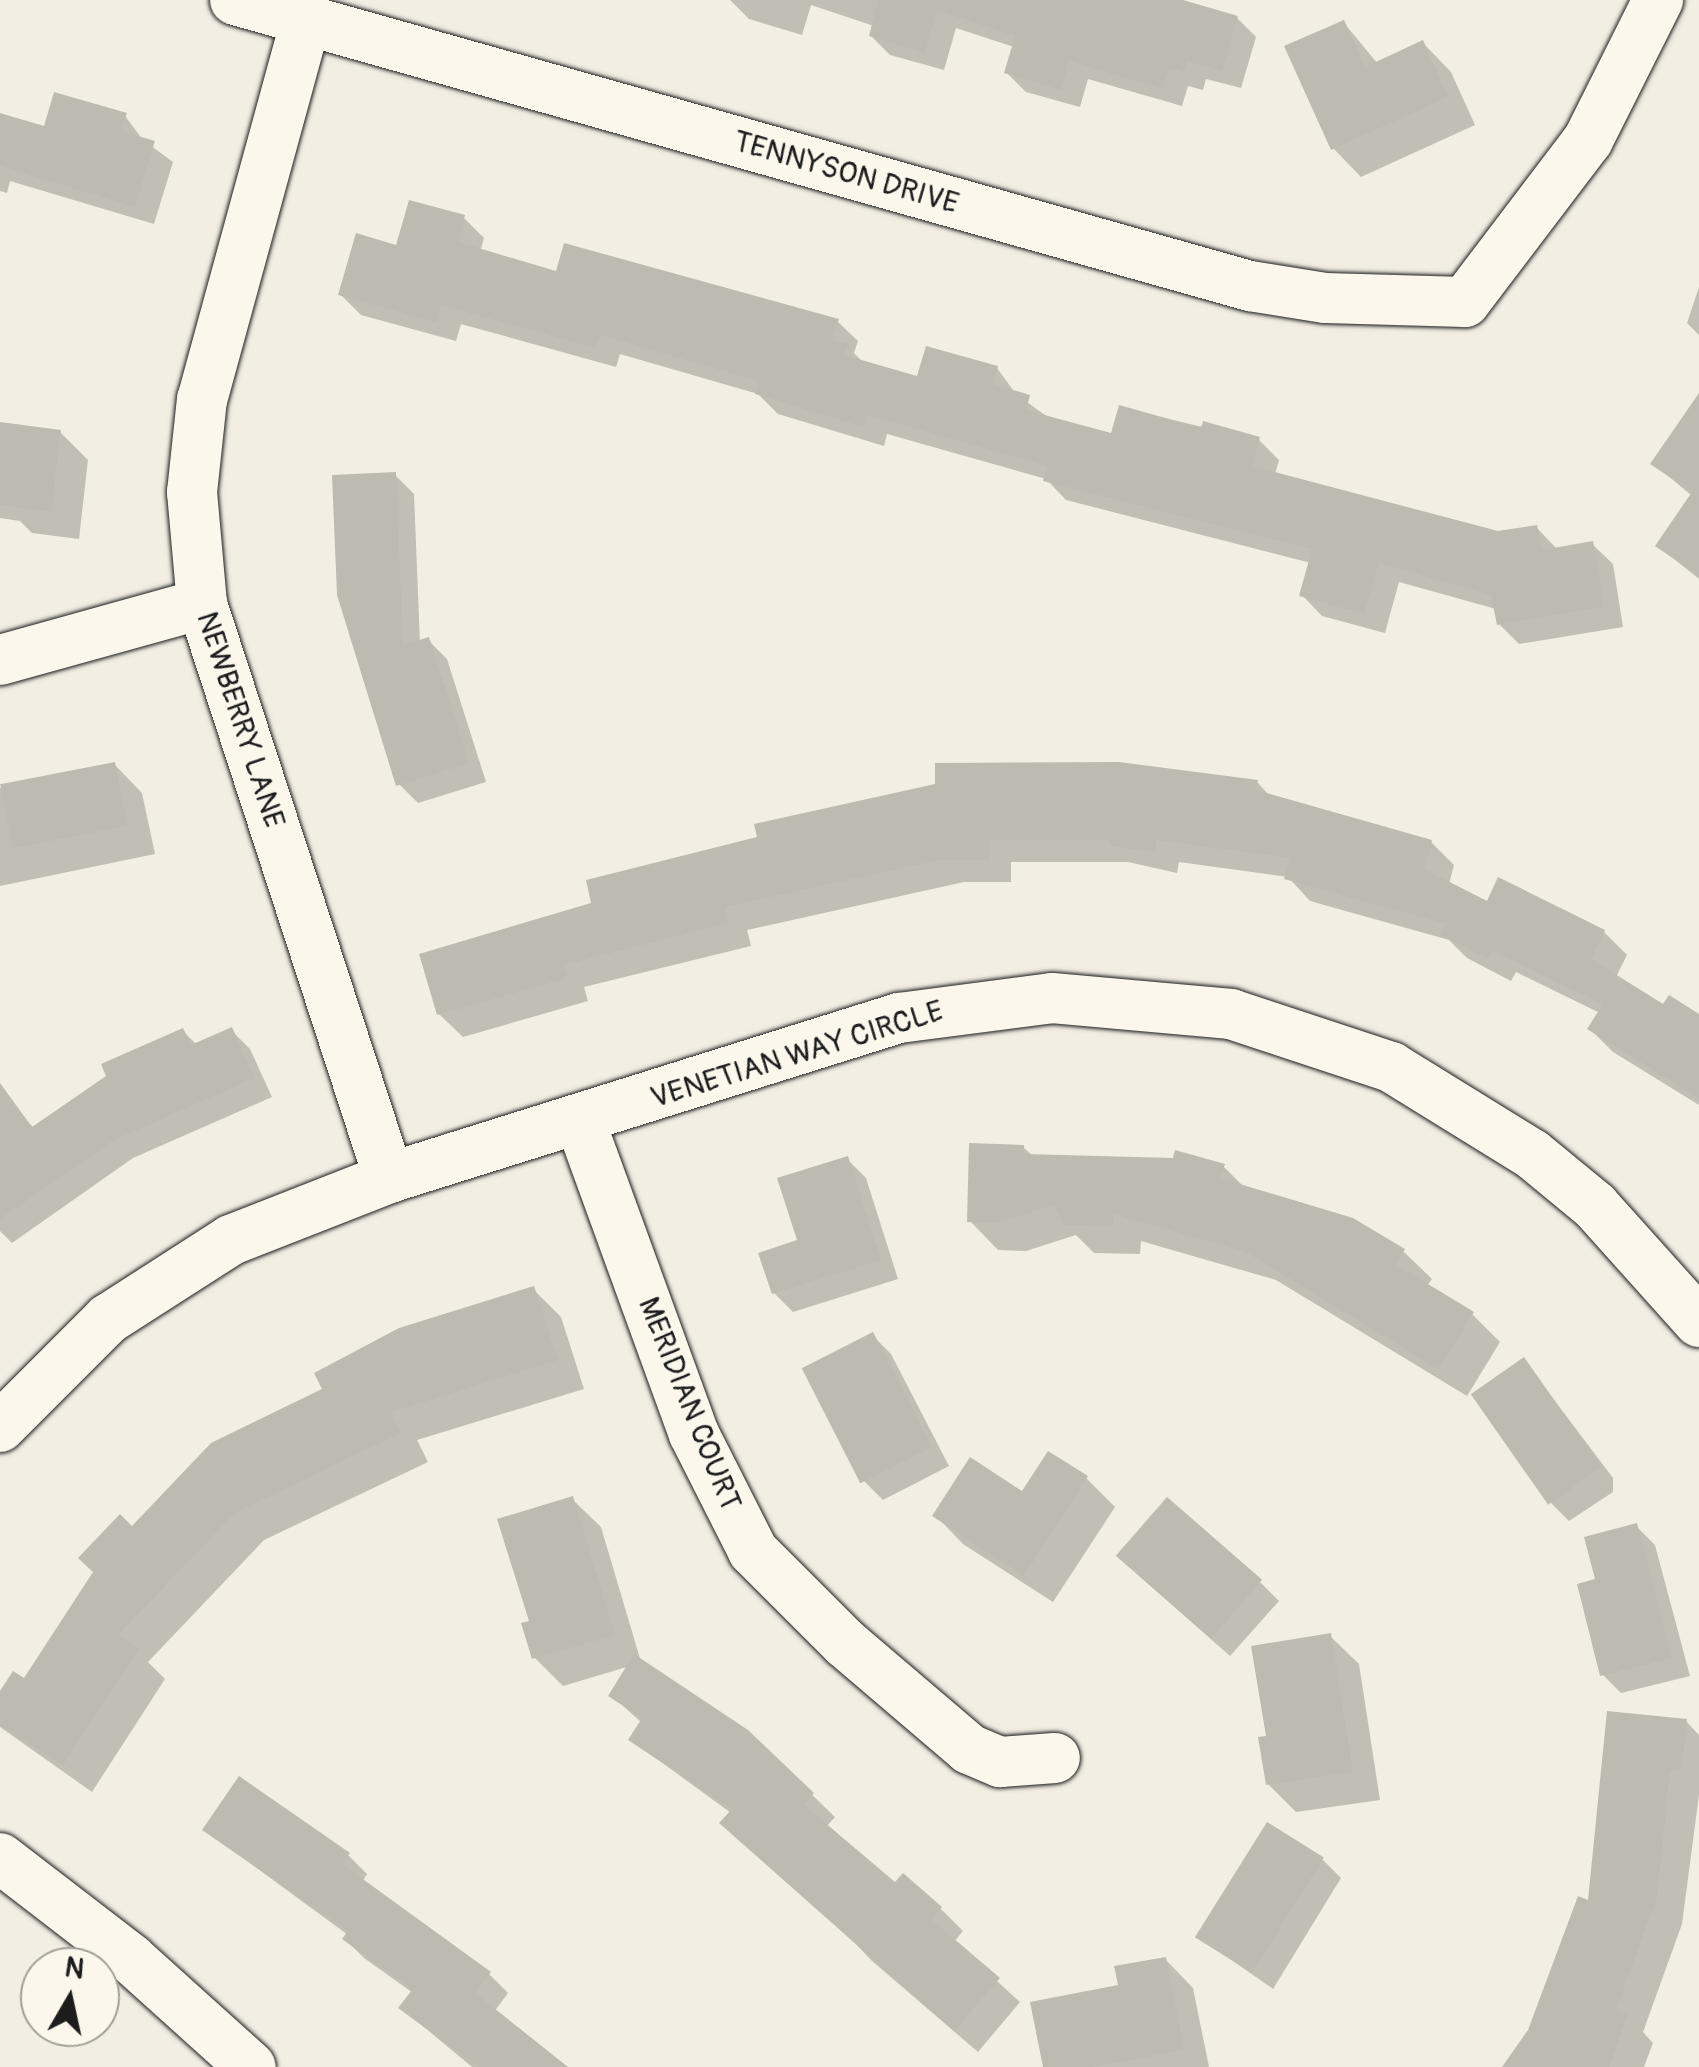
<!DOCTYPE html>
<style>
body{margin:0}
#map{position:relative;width:1699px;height:2067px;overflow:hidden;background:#f2eee4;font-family:Pangolin,sans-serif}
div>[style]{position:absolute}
.shadow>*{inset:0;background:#0003}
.building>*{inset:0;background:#bdbab1;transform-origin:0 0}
.roads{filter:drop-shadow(0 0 2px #1c1c1c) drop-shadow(0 0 2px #1c1c1c)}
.minor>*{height:50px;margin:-25px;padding:0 25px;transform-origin:25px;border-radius:25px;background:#fbf7ec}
span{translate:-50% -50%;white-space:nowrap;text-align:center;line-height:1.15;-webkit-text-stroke:8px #fbf7ec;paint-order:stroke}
.street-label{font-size:30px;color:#1c1c1c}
.north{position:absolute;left:20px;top:1947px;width:100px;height:100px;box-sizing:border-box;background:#fbf7ec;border:2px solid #a29f99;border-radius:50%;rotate:9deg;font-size:28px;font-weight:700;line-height:40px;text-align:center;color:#1c1c1c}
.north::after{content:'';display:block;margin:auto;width:35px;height:45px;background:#1c1c1c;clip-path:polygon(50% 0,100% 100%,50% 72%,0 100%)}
</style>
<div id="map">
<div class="shadow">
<div style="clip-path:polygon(730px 0,1174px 0,1237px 18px,1256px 37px,1241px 88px,1206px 79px,1203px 90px,1188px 86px,1182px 106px,1088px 79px,1080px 107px,1026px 92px,1007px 73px,1014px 47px,956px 28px,944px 70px,890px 55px,871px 36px,874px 26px,811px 5px,802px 35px,749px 19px)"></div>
<div style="clip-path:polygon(1344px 23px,1378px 64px,1423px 43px,1451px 72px,1475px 125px,1361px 177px,1333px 148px)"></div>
<div style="clip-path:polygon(0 116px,45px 129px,125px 116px,143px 140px,173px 162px,154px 224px,10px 181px,7px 193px,0 191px)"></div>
<div style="clip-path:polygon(464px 218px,484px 238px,480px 252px,558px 274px,837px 321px,858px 341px,854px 353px,864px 363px,919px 379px,997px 368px,1016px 394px,1049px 418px,1113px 436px,1121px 408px,1259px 440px,1279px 460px,1275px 474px,1498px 534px,1536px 527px,1556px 548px,1592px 544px,1613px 564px,1623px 627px,1519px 644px,1499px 624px,1496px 609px,1399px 582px,1385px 633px,1322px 616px,1302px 595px,1311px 563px,1066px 500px,1046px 479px,887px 434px,884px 446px,778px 414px,758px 394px,620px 354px,616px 367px,461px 324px,456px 341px,361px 315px,341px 295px,398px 248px)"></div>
<div style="clip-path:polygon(1699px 287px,1699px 335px,1687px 323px)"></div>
<div style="clip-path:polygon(0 425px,60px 432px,88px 460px,79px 539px,32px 533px,20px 521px,0 518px)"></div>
<div style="clip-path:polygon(1699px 437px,1699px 579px,1658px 546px,1692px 496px,1654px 464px)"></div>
<div style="clip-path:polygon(395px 475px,414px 494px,420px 643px,428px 640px,447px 659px,486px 782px,418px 803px,399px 784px)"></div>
<div style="clip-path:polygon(114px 764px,142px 793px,155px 854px,0 886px,0 788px)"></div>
<div style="clip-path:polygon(1257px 782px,1271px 797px,1431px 842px,1454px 865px,1449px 884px,1488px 904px,1604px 932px,1627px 955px,1616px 977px,1664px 1008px,1699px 1017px,1699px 1105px,1613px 1052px,1590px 1029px,1600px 1013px,1516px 972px,1511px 981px,1467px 958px,1449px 940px,1310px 901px,1288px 877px,1179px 862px,1177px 873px,1128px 862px,1011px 862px,1011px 882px,964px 882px,747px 930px,751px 946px,584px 987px,588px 1001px,463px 1037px,439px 1014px,422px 956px)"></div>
<div style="clip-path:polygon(231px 1030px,250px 1049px,272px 1097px,133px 1158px,12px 1243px,0 1231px,0 1127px,19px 1113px,34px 1128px,183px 1031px,197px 1045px)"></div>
<div style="clip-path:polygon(1023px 1147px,1033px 1156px,1223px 1166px,1245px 1188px,1403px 1251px,1432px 1279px,1427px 1286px,1472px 1314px,1500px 1342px,1467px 1396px,1276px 1280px,1141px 1241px,1140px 1254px,1094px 1253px,1076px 1235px,1026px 1251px,998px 1250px,970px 1221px)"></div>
<div style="clip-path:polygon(847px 1159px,866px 1178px,898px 1279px,793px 1312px,774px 1293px)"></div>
<div style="clip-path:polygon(533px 1289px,561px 1317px,584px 1389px,417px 1440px,428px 1462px,264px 1540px,148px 1662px,165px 1679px,92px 1792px,0 1727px,0 1696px,24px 1681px,132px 1530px,325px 1390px)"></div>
<div style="clip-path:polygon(872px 1335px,891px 1354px,949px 1466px,883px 1500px,864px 1481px,806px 1369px)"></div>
<div style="clip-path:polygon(1524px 1360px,1613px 1478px,1613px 1492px,1569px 1521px,1550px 1502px)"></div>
<div style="clip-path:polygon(1086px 1478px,1115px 1507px,1053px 1602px,963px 1544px,935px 1515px)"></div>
<div style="clip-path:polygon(572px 1499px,601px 1527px,641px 1662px,747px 1732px,835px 1817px,826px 1827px,895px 1886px,903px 1877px,941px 1909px,963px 1931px,954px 1942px,1020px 2002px,978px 2052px,872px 1961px,731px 1813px,631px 1740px,642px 1723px,611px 1695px,630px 1666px,563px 1686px,535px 1658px,532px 1623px)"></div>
<div style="clip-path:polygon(1636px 1526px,1655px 1545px,1690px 1676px,1621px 1693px,1602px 1674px,1598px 1581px)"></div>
<div style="clip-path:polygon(1137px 1574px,1260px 1582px,1279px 1601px,1230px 1656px)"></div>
<div style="clip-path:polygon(1330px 1636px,1359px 1664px,1380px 1800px,1296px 1812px,1268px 1784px,1269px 1738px)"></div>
<div style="clip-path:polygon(1686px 1721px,1699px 1735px,1699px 1795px,1682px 1924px,1643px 2032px,1653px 2043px,1644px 2067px,1505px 2067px,1531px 2031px)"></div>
<div style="clip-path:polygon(205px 1830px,348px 1855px,367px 1874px,362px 1882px,489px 1974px,508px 1993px,494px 2012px,564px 2067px,472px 2067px,401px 2008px,413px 1993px,364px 1958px,345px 1939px,348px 1935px)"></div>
<div style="clip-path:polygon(1322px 1859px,1341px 1878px,1273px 1989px,1200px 1938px)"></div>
<div style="clip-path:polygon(1165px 1959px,1193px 1988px,1209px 2067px,1046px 2067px,1121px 1987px)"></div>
</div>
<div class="building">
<div style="clip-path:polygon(878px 0,1183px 0,1238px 16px,1222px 71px,1187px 61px,1184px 72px,1169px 68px,1163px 89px,1069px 61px,1061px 90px,1004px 73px,1015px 36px,937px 10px,925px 53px,869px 36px)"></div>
<div style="clip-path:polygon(1344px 20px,1365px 67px,1423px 40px,1448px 97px,1331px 150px,1284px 46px)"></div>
<div style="clip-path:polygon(54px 92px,127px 113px,121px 131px,155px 141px,135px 207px,0 166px,0 113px,44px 126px)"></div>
<div style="clip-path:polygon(409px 200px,465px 215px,458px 242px,556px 271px,564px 243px,839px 319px,832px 340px,848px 344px,844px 355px,917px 376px,926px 346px,998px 366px,993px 384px,1030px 395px,1026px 410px,1111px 433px,1119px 405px,1201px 428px,1203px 421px,1260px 437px,1252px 466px,1498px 531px,1537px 525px,1542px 550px,1593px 541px,1604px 607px,1497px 625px,1491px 595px,1379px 563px,1364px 614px,1299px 596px,1312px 549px,1043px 481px,1047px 466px,867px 415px,864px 427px,755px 394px,759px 381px,600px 335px,596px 348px,441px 305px,436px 322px,338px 295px,356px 233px,396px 245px)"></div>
<div style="clip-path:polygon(1699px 393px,1699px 576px,1655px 546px,1692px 492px,1650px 464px)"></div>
<div style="clip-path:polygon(0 422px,61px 430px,51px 512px,0 505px)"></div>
<div style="clip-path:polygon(396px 472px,403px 645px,429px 637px,469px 763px,396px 786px,337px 595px,332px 475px)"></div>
<div style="left:115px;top:762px;width:65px;height:117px;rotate:79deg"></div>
<div style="clip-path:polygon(1119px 762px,1258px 780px,1256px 790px,1432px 840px,1424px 869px,1487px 901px,1498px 877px,1605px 930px,1591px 959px,1663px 1004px,1669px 995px,1699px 1014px,1699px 1098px,1587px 1029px,1603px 1004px,1492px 951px,1488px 959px,1441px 935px,1446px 924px,1284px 879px,1290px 858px,1157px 840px,1155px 852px,1109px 846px,1109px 840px,989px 840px,989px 860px,939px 860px,725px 907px,729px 923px,563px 965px,567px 978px,437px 1015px,419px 954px,591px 903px,586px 880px,757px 837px,754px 824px,935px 784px,935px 763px)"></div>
<div style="clip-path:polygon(232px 1027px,254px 1078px,114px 1140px,0 1219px,0 1083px,32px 1127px,106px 1076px,101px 1064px,183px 1028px,191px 1045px)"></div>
<div style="clip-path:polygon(969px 1143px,1024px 1145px,1024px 1154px,1173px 1158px,1175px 1150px,1225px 1164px,1220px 1178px,1353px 1218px,1405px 1249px,1395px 1264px,1474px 1312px,1438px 1369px,1246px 1252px,1113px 1214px,1113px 1227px,1063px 1225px,1055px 1205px,996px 1223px,967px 1222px)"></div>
<div style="clip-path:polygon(848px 1156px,881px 1260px,772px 1294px,758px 1253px,797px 1240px,777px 1178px)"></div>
<div style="clip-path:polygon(534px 1286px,558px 1360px,391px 1412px,401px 1433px,236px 1512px,118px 1635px,139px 1649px,63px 1765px,0 1725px,0 1691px,13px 1671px,24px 1678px,93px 1572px,78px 1558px,120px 1514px,132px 1526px,211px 1443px,322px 1389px,314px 1373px,399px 1328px)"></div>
<div style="left:873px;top:1332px;width:129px;height:80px;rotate:63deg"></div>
<div style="left:1524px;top:1357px;width:135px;height:65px;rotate:55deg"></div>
<div style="clip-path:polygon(1048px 1451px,1088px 1476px,1024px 1576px,932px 1516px,970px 1457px,1022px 1491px)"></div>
<div style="clip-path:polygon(573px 1496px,615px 1635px,532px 1659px,521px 1623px,529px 1621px,497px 1519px)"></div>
<div style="left:1167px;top:1497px;width:126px;height:78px;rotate:41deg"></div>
<div style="clip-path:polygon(1637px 1523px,1672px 1658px,1600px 1676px,1577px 1584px,1595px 1579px,1584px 1537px)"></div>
<div style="clip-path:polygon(1331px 1633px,1353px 1772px,1266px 1785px,1258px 1737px,1266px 1736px,1251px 1646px)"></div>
<div style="clip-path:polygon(634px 1654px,748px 1730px,814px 1793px,804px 1805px,895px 1882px,903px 1873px,942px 1907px,932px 1920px,1000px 1978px,954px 2031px,719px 1823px,732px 1809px,628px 1740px,642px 1718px,608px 1696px)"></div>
<div style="clip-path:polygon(1607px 1711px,1687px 1719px,1681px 1771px,1670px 1770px,1657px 1897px,1616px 2010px,1628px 2014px,1609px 2067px,1502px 2067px,1528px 2030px,1578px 1896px,1588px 1900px)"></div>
<div style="clip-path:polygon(239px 1776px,350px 1853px,342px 1864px,491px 1972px,475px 1993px,568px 2067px,479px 2067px,398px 2008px,412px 1990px,342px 1939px,348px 1931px,202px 1830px)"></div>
<div style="left:1267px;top:1822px;width:67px;height:136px;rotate:32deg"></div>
<div style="clip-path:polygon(1166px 1957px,1184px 2050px,1093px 2067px,1043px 2067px,1030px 2002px,1118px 1985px,1114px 1966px)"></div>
</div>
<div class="roads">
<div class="minor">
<div style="left:235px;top:0;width:1055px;rotate:15.74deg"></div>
<div style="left:1250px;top:286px;width:76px;rotate:9.1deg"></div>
<div style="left:1325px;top:298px;width:140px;rotate:1.6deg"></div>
<div style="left:1465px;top:302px;width:203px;rotate:-52.8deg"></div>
<div style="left:1588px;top:140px;width:157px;rotate:-63.4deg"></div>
<div style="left:306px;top:20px;width:393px;rotate:105.3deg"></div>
<div style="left:202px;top:399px;width:94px;rotate:96.1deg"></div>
<div style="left:192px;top:492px;width:112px;rotate:84.9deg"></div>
<div style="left:202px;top:604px;width:604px;rotate:71.96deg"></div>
<div style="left:0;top:660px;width:210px;rotate:-15.5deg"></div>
<div style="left:580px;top:1121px;width:333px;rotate:70deg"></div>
<div style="left:694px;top:1434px;width:131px;rotate:63.2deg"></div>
<div style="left:753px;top:1551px;width:130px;rotate:45deg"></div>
<div style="left:845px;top:1643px;width:163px;rotate:40.5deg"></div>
<div style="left:969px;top:1749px;width:34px;rotate:23deg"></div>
<div style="left:1000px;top:1762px;width:55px;rotate:-4.2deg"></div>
<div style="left:0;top:1427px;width:153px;rotate:-45deg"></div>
<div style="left:108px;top:1319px;width:146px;rotate:-32.7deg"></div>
<div style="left:231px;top:1240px;width:170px;rotate:-21.4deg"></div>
<div style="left:389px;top:1178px;width:535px;rotate:-17.42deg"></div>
<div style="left:899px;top:1018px;width:154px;rotate:-7.4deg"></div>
<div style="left:1052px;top:998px;width:180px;rotate:5.1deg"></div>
<div style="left:1231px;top:1014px;width:169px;rotate:18.3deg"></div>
<div style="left:1391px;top:1067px;width:166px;rotate:31.7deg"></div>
<div style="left:1532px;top:1154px;width:82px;rotate:39.5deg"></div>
<div style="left:1595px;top:1206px;width:156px;rotate:48.1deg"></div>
<div style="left:0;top:1858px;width:165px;rotate:37.6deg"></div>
<div style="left:131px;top:1959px;width:161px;rotate:42deg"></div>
</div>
</div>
<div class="street-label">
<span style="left:846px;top:173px;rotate:16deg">TENNYSON DRIVE</span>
<span style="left:240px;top:720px;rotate:72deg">NEWBERRY LANE</span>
<span style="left:797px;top:1055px;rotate:-17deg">VENETIAN WAY CIRCLE</span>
<span style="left:689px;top:1404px;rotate:68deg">MERIDIAN COURT</span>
</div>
<div class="north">N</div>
</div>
